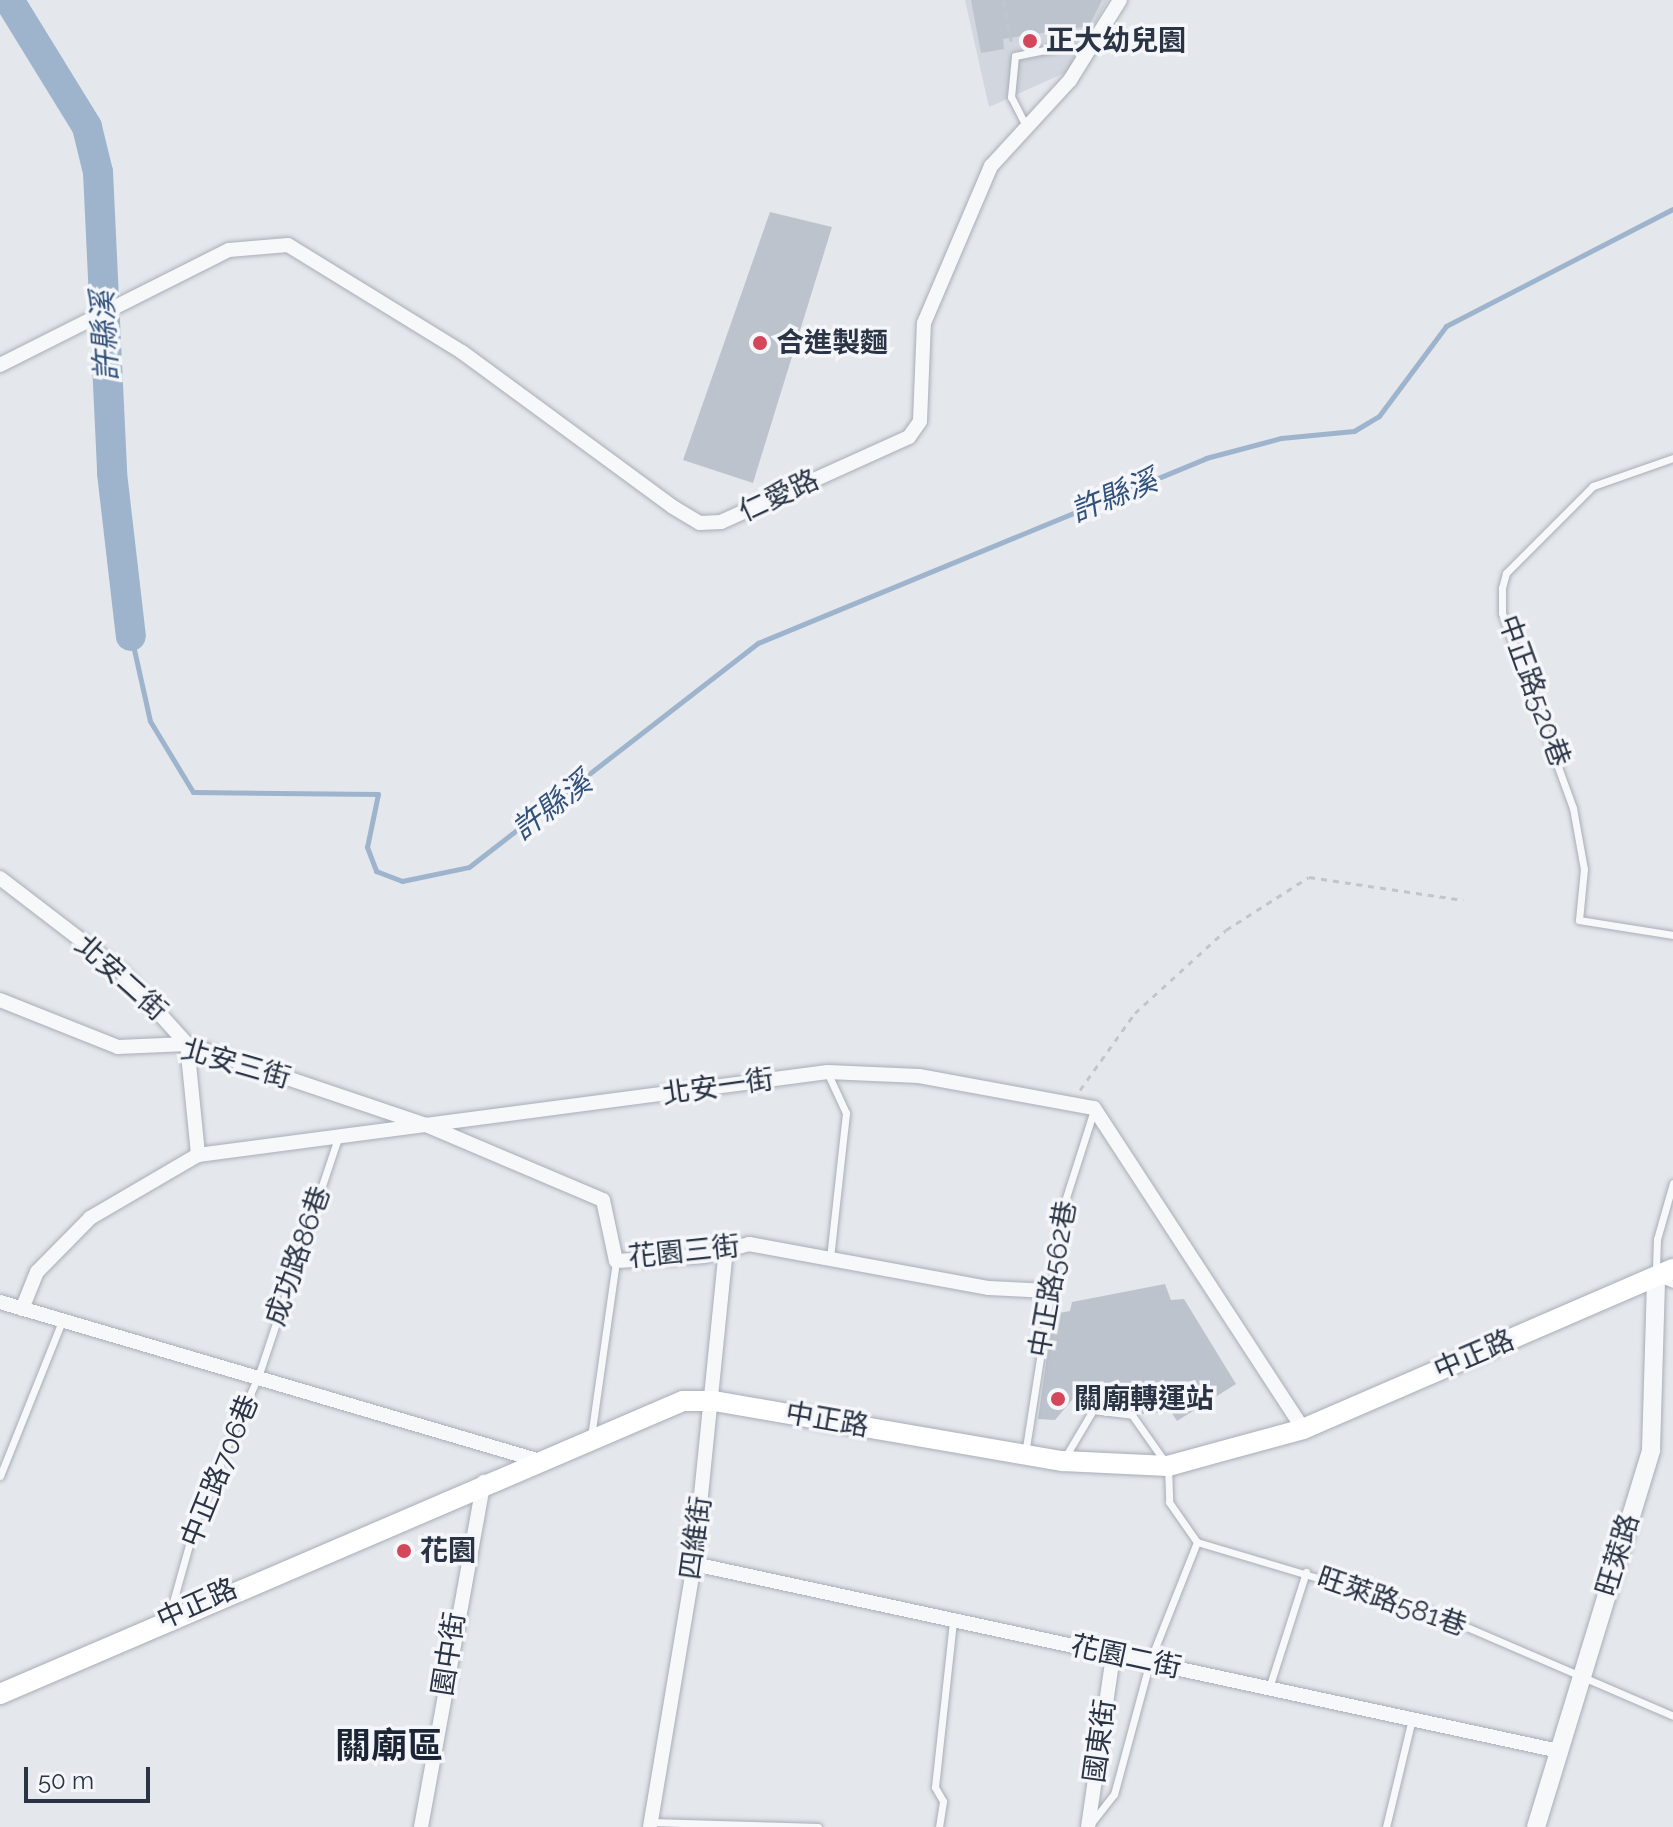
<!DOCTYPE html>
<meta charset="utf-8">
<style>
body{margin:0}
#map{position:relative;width:1673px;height:1827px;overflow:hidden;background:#e4e7ec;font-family:Raleway,"Noto Sans TC",sans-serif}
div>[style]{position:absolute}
.built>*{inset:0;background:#d2d6de}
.stream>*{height:5px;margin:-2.5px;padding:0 2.5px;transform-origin:2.5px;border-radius:2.5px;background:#9eb4cd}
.river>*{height:30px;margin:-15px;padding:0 15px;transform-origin:15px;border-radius:15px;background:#9eb4cd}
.building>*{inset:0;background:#bdc3cc}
.path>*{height:3px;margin-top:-1.5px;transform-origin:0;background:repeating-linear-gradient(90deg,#c2c5cb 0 6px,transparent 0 12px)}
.roads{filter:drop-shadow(0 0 2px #a8aeb7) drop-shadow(0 0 2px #a8aeb7)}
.service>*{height:7px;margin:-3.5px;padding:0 3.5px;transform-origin:3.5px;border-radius:3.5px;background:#f7f8fa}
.minor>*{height:14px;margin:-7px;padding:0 7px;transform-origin:7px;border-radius:7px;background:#f7f8fa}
.tertiary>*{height:18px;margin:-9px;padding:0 9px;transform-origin:9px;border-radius:9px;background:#f7f8fa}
.secondary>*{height:20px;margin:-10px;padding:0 10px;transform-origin:10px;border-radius:10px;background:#fff}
.dots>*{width:22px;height:22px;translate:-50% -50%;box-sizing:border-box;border:4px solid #f4f6f9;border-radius:50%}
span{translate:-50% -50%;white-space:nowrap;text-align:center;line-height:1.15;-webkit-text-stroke:7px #f4f6f9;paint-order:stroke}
.poi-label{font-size:28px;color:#2a3445;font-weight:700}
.left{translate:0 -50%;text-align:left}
.street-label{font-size:28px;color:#2a3445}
.water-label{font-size:30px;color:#32527b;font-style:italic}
.district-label{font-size:36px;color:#1c2536;font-weight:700}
.scale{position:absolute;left:24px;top:1767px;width:126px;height:36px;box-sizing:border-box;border:4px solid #2a3445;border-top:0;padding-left:10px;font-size:24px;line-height:28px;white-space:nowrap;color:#2a3445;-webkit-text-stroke:6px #f4f6f9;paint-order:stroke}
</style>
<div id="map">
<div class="built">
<div style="clip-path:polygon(965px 0,1108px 0,1069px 71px,989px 107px)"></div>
</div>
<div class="stream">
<div style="left:131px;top:636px;width:87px;rotate:77.4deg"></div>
<div style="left:150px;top:721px;width:83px;rotate:58.8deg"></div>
<div style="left:193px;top:792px;width:185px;rotate:0.6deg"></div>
<div style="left:378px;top:794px;width:54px;rotate:101.7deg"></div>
<div style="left:367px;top:847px;width:26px;rotate:69deg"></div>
<div style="left:376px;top:871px;width:28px;rotate:21deg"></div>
<div style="left:402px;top:881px;width:68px;rotate:-11.8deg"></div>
<div style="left:469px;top:867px;width:366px;rotate:-37.8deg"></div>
<div style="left:758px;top:643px;width:485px;rotate:-22.4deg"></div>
<div style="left:1206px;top:458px;width:78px;rotate:-14.9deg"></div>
<div style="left:1281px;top:438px;width:73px;rotate:-5.5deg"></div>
<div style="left:1354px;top:431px;width:29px;rotate:-31deg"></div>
<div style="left:1379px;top:416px;width:112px;rotate:-53.3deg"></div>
<div style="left:1446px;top:326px;width:255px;rotate:-27.3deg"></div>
</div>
<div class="river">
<div style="left:9px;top:0;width:149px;rotate:58.4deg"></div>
<div style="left:87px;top:127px;width:46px;rotate:76.3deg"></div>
<div style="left:98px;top:172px;width:301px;rotate:87.3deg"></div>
<div style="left:112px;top:473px;width:164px;rotate:83.4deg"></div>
</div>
<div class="building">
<div style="clip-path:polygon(971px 0,1102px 0,1089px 26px,1003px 39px,1004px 49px,981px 53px)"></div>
<div style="clip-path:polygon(770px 212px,832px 227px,753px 483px,683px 460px)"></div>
<div style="clip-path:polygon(1165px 1284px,1171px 1300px,1184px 1299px,1236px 1384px,1177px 1421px,1171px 1412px,1140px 1414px,1124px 1389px,1077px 1394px,1055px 1420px,1038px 1419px,1053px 1314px,1070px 1311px,1072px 1302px)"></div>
</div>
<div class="path">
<div style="left:1003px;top:0;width:46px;rotate:78.7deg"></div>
<div style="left:1080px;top:1090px;width:95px;rotate:-54.5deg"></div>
<div style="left:1135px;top:1013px;width:123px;rotate:-42.4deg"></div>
<div style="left:1226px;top:930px;width:98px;rotate:-32.6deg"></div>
<div style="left:1309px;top:877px;width:156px;rotate:8.5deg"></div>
</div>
<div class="roads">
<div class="service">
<div style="left:1026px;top:126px;width:33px;rotate:-117deg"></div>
<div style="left:1011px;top:97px;width:41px;rotate:-84.4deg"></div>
<div style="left:1015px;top:56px;width:56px;rotate:-11.3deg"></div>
<div style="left:1673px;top:458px;width:85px;rotate:160.7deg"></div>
<div style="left:1593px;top:486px;width:123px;rotate:135deg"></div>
<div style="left:1506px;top:573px;width:16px;rotate:105deg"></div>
<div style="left:1502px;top:588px;width:25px;rotate:90deg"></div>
<div style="left:1502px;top:613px;width:208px;rotate:70deg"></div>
<div style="left:1573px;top:808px;width:62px;rotate:79.8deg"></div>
<div style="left:1584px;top:869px;width:51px;rotate:95.6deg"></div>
<div style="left:1579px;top:920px;width:95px;rotate:9.1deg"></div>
<div style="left:828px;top:1074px;width:43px;rotate:65.2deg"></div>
<div style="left:846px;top:1113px;width:147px;rotate:96.3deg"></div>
<div style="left:1673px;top:1183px;width:58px;rotate:105.9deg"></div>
<div style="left:1657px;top:1239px;width:38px;rotate:92deg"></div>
<div style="left:1656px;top:1277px;width:18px;rotate:22deg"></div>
<div style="left:591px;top:1437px;width:178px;rotate:-81.9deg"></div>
<div style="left:1025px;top:1454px;width:253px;rotate:-81.1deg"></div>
<div style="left:1064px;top:1204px;width:99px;rotate:-72.3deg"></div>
<div style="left:1064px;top:1459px;width:57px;rotate:-59.4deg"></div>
<div style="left:1093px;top:1410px;width:39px;rotate:7deg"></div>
<div style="left:1132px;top:1415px;width:62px;rotate:54.8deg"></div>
<div style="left:1168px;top:1466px;width:36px;rotate:88deg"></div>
<div style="left:1169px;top:1502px;width:49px;rotate:55deg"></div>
<div style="left:1197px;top:1542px;width:128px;rotate:111.6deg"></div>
<div style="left:1150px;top:1661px;width:138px;rotate:105.1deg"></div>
<div style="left:1114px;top:1794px;width:37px;rotate:128deg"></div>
<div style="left:0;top:1476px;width:167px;rotate:-68.2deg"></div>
<div style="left:1197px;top:1542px;width:245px;rotate:16.6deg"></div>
<div style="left:1432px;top:1612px;width:262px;rotate:23.3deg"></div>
<div style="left:169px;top:1616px;width:111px;rotate:-74.3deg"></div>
<div style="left:199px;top:1509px;width:148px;rotate:-66deg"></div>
<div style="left:259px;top:1374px;width:249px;rotate:-71.5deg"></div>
<div style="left:1269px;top:1688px;width:122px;rotate:-72.3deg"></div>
<div style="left:650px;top:1822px;width:168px;rotate:1.7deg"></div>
<div style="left:939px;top:1827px;width:26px;rotate:-81deg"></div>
<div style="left:943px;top:1801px;width:16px;rotate:-120deg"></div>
<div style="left:935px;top:1787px;width:167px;rotate:-83.8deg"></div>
<div style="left:1386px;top:1827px;width:111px;rotate:-76.5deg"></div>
</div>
<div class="minor">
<div style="left:0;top:365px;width:256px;rotate:-26.7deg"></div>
<div style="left:229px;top:250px;width:59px;rotate:-4.8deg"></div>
<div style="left:288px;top:245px;width:204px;rotate:31.6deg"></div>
<div style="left:462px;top:352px;width:262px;rotate:36.3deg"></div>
<div style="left:673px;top:507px;width:31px;rotate:31deg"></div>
<div style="left:700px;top:523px;width:21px;rotate:-3deg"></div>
<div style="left:721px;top:522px;width:206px;rotate:-24.3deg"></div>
<div style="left:909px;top:437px;width:19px;rotate:-55deg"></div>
<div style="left:920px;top:421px;width:98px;rotate:-87.7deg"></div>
<div style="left:924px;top:323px;width:171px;rotate:-66.9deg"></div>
<div style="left:991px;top:166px;width:117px;rotate:-47.4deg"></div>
<div style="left:1070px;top:80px;width:94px;rotate:-58deg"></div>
<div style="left:0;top:878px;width:153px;rotate:37.5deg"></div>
<div style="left:121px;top:971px;width:98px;rotate:47.9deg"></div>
<div style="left:187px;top:1044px;width:112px;rotate:84.3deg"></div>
<div style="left:0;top:1000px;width:127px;rotate:21.7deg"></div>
<div style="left:118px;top:1047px;width:69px;rotate:-2.5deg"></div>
<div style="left:187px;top:1044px;width:252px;rotate:18.7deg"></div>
<div style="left:426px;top:1125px;width:192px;rotate:23deg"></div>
<div style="left:603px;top:1200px;width:62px;rotate:78deg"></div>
<div style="left:616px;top:1261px;width:88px;rotate:-3.3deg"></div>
<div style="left:704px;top:1256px;width:47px;rotate:-14.9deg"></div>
<div style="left:749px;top:1244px;width:244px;rotate:10.4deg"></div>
<div style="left:989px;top:1288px;width:60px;rotate:2.9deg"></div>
<div style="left:0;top:1302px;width:560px;rotate:16.4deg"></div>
<div style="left:22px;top:1309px;width:40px;rotate:-68deg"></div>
<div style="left:37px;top:1272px;width:76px;rotate:-45.5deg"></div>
<div style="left:90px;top:1218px;width:125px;rotate:-30.3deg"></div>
<div style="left:198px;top:1155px;width:635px;rotate:-7.51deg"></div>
<div style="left:828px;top:1072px;width:91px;rotate:2.5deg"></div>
<div style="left:919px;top:1076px;width:178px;rotate:10.4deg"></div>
<div style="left:1094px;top:1108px;width:383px;rotate:56.9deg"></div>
<div style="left:694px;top:1564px;width:885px;rotate:12.2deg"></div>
<div style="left:421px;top:1827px;width:351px;rotate:-79.7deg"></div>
<div style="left:650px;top:1827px;width:267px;rotate:-80.5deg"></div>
<div style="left:694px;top:1564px;width:319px;rotate:-84.2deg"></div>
<div style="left:1088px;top:1827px;width:174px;rotate:-81.7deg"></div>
</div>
<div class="tertiary">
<div style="left:1536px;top:1827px;width:394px;rotate:-73deg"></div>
<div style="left:1651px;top:1450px;width:173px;rotate:-88.3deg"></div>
</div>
<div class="secondary">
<div style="left:0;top:1694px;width:743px;rotate:-23.22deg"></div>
<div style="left:683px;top:1401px;width:31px"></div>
<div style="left:714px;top:1401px;width:354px;rotate:9.8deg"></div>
<div style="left:1063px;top:1461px;width:105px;rotate:2.7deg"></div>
<div style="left:1168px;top:1466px;width:140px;rotate:-15.3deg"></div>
<div style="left:1303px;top:1429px;width:403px;rotate:-23.4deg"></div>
</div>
</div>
<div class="dots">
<div style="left:1030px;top:41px;background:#d44659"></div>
<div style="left:760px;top:343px;background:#d44659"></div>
<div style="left:1058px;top:1399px;background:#d44659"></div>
<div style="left:404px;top:1551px;background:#d44659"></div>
</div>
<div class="poi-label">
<span class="left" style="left:1046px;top:41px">正大幼兒園</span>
<span class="left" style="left:776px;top:343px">合進製麵</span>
<span class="left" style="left:1074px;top:1399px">關廟轉運站</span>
<span class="left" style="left:420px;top:1551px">花園</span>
</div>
<div class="street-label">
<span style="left:779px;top:496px;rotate:-25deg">仁愛路</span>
<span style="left:1534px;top:691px;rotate:70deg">中正路520巷</span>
<span style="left:121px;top:978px;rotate:42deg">北安二街</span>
<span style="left:236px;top:1064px;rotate:16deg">北安三街</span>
<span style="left:718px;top:1087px;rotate:-8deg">北安一街</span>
<span style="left:684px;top:1252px;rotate:-6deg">花園三街</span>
<span style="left:298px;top:1256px;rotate:-71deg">成功路86巷</span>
<span style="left:1053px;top:1279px;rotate:-80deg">中正路562巷</span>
<span style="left:1474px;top:1355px;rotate:-23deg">中正路</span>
<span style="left:827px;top:1420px;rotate:10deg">中正路</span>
<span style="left:220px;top:1471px;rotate:-68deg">中正路706巷</span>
<span style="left:696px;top:1538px;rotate:-82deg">四維街</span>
<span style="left:1618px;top:1555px;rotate:-73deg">旺萊路</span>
<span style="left:1392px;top:1602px;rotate:19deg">旺萊路581巷</span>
<span style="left:197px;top:1604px;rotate:-24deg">中正路</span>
<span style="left:449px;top:1654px;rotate:-81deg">園中街</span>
<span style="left:1126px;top:1657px;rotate:12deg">花園二街</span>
<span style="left:1100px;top:1741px;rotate:-82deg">國東街</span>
</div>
<div class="water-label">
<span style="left:105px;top:336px;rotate:-93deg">許縣溪</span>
<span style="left:1114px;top:496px;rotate:-22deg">許縣溪</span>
<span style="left:552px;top:806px;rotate:-37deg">許縣溪</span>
</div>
<div class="district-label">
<span style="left:389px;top:1746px">關廟區</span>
</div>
<div class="scale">50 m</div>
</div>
